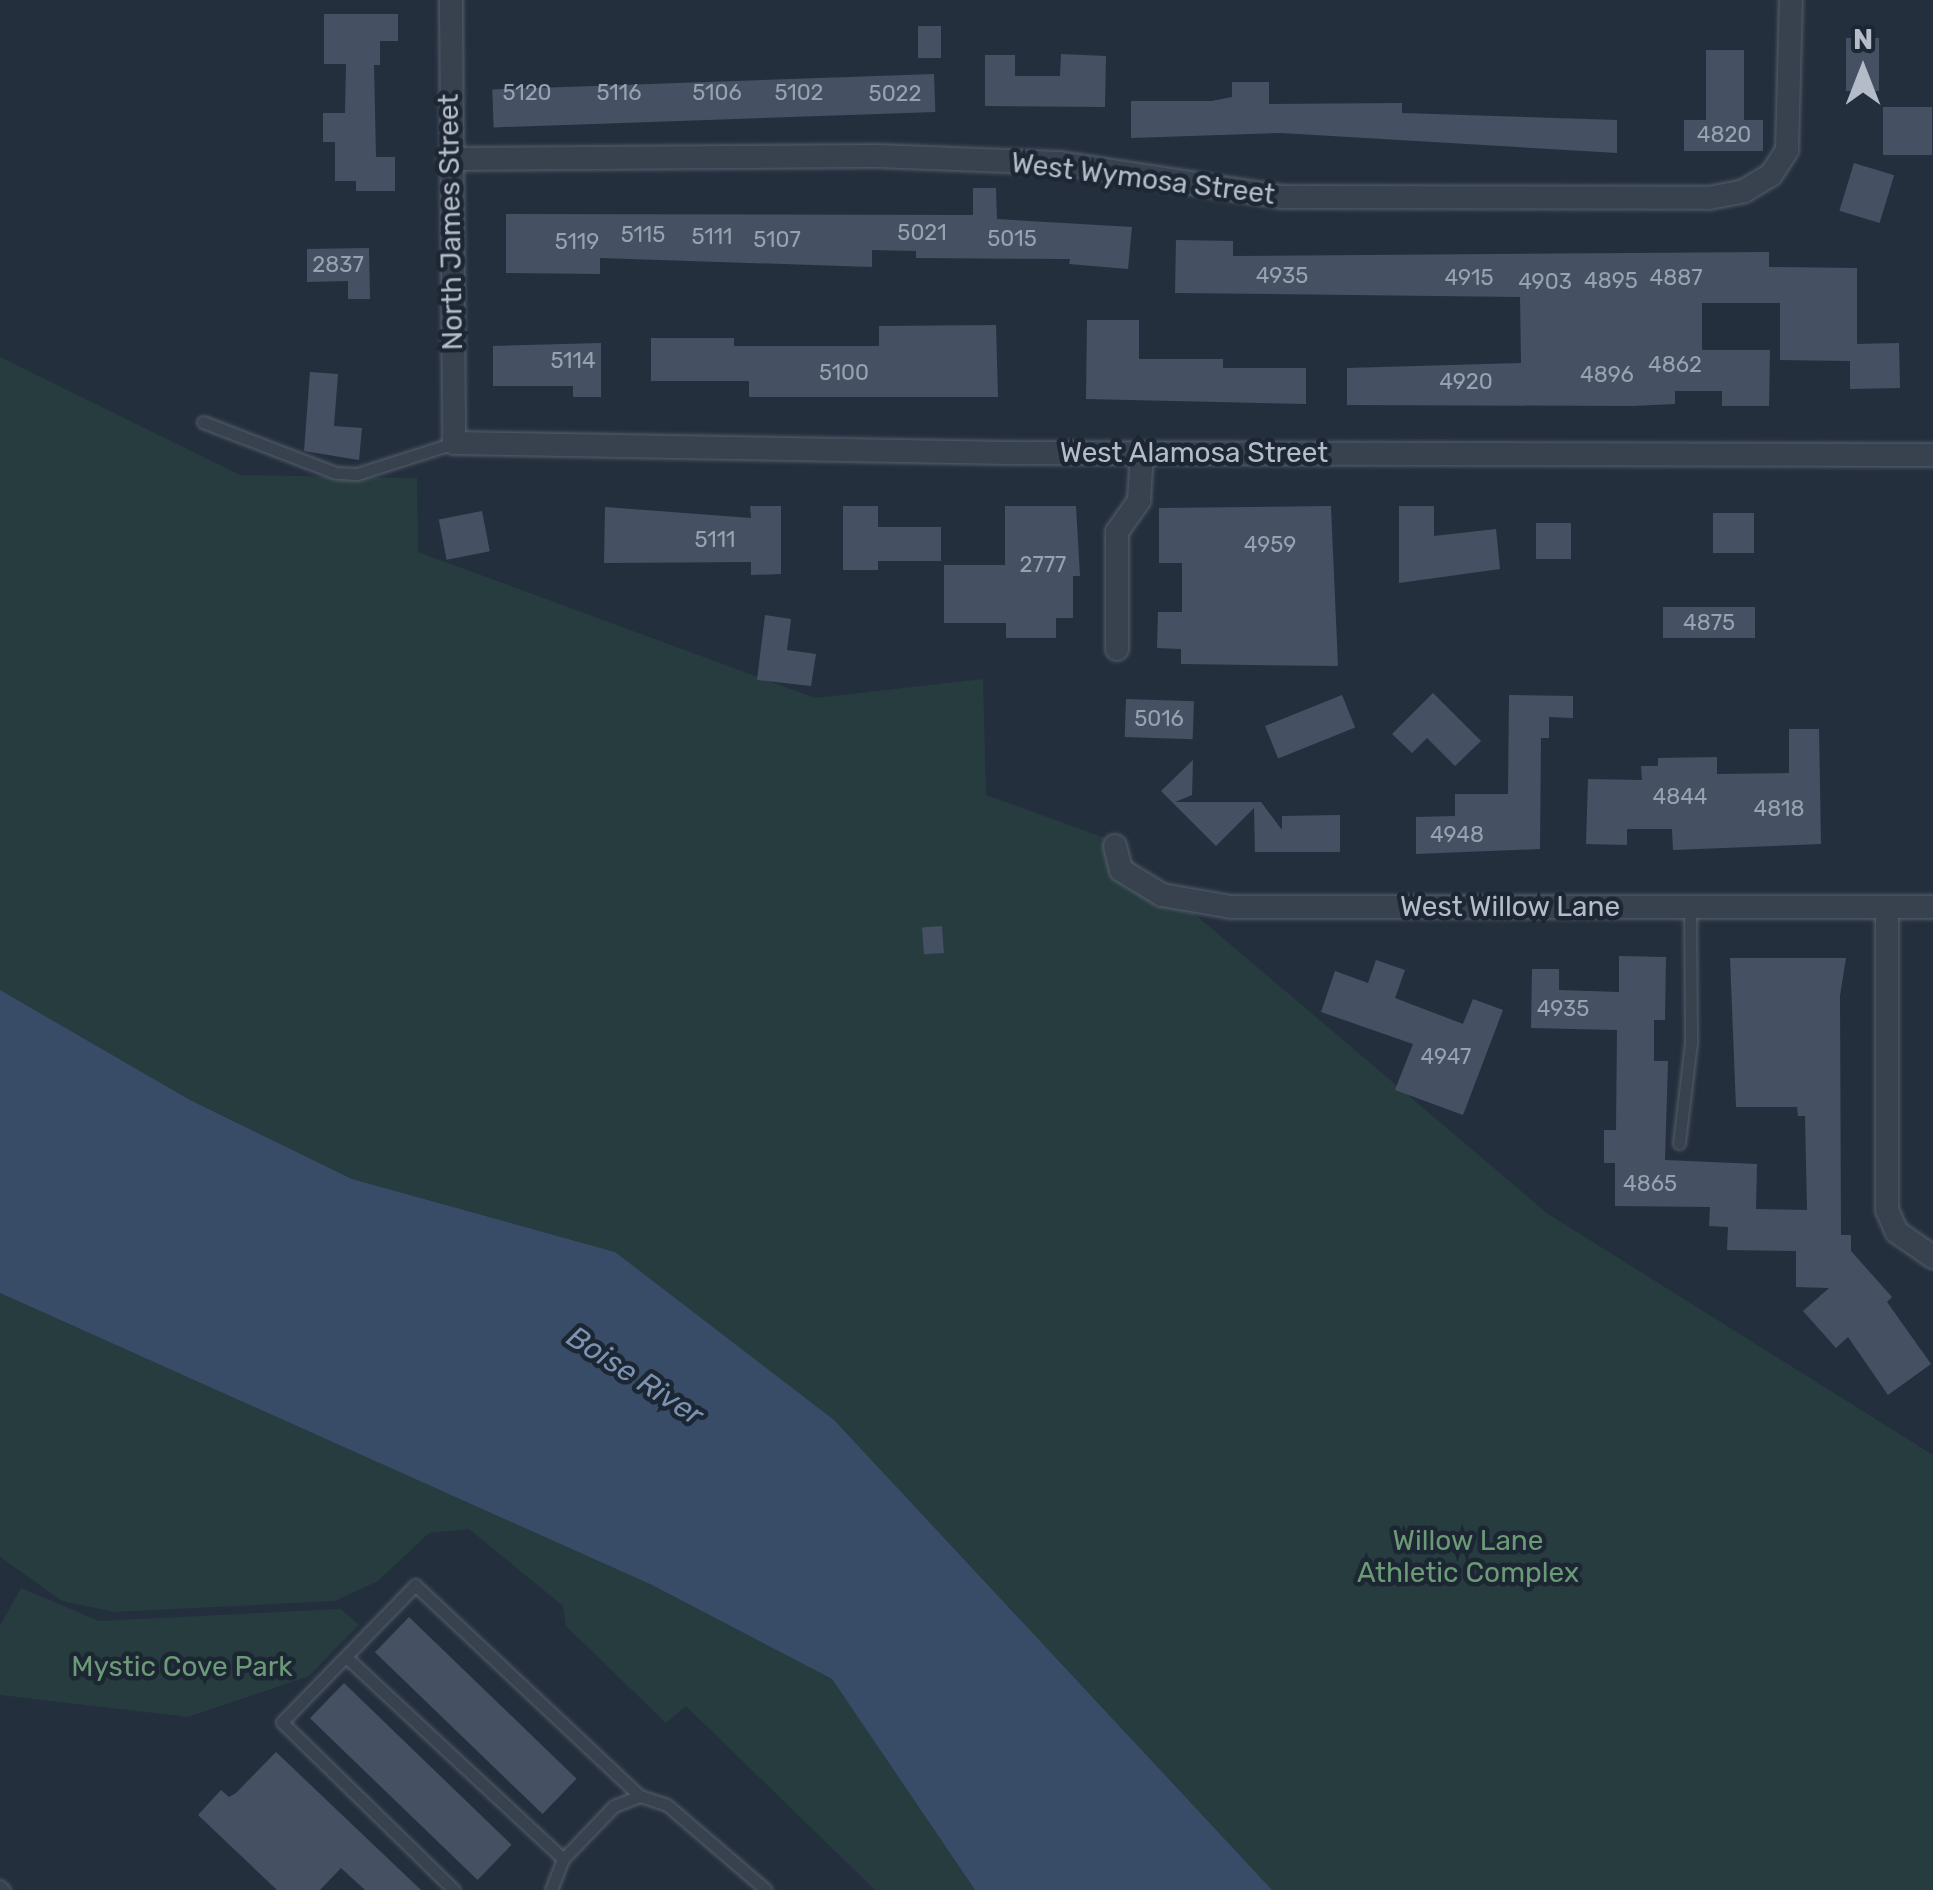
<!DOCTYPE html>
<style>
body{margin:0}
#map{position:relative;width:1933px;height:1890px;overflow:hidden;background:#242f3e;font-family:Rubik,sans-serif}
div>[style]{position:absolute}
.green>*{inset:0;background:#263c3f}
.water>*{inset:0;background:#394c67}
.building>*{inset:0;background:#455162;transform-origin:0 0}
.roads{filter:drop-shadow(0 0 2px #565f6c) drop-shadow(0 0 2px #565f6c)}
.lane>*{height:11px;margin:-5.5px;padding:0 5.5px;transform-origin:5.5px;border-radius:5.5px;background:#38414e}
.street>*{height:22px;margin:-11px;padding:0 11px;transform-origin:11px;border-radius:11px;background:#38414e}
span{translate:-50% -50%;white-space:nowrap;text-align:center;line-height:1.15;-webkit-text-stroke:9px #1d2633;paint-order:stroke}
.number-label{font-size:22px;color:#98a1af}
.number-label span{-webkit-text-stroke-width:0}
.street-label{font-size:28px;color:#b4bcc9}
.park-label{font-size:28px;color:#6b9a76}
.water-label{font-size:30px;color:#7c92b1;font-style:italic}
.north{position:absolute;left:1813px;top:20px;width:100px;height:100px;-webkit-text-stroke:8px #1d2633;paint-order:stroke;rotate:0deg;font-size:28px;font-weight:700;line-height:40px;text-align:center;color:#b4bcc9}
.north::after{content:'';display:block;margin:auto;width:35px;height:45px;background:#b4bcc9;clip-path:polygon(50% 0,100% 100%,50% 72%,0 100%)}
</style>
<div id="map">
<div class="green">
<div style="clip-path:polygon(0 357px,240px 475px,417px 478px,418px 552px,815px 698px,983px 679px,986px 795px,1105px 838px,1548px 1214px,1933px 1455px,1933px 1890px,1272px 1890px,1030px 1635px,615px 1252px,352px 1179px,190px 1100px,0 990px)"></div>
<div style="clip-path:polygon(0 1293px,652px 1585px,832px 1679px,975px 1890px,875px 1890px,686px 1706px,666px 1723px,566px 1626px,563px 1606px,469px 1529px,429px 1533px,378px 1581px,335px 1601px,115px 1612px,62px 1601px,0 1557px)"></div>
<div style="clip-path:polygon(21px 1588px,99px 1621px,341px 1609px,359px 1625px,309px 1676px,188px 1717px,0 1695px,0 1626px)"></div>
</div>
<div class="water">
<div style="clip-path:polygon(0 990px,190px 1100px,352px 1179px,615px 1252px,834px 1420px,1272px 1890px,975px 1890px,832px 1679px,652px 1585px,0 1293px)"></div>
</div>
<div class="building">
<div style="clip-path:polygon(324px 14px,398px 14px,398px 41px,380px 41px,380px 65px,374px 65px,376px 157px,395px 157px,395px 191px,356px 191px,356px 181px,335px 181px,335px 142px,323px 142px,323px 113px,345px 113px,346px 64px,324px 64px)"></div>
<div style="left:918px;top:26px;width:23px;height:32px"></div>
<div style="left:1846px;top:38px;width:33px;height:53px"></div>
<div style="clip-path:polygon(1706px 50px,1744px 50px,1744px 120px,1763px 120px,1763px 151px,1684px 151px,1684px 120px,1706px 120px)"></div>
<div style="clip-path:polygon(1061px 54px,1106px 56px,1105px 107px,985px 106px,985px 55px,1015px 55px,1015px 76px,1060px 76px)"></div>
<div style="left:934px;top:74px;width:38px;height:442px;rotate:88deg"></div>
<div style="clip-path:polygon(1232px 82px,1269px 82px,1269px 104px,1402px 103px,1402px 113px,1617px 120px,1617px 153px,1281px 133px,1131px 138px,1131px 101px,1212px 101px,1232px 97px)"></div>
<div style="left:1883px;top:107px;width:49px;height:48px"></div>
<div style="left:1854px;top:163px;width:42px;height:50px;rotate:17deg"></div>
<div style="clip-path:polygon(973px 188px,996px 188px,997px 219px,1132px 227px,1128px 269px,1069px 264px,1070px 259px,916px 258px,916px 251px,872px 250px,872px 267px,600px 258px,600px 274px,506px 273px,506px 214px,973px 215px)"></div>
<div style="clip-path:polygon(1176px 240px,1233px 241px,1233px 256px,1769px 252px,1769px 267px,1857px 268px,1857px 344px,1899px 343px,1900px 388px,1850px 389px,1850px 361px,1780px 360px,1780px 303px,1702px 303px,1702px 350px,1770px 350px,1769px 406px,1722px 406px,1722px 391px,1675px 391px,1675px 404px,1632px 406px,1347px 405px,1347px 368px,1521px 363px,1520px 297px,1175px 293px)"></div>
<div style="clip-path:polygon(369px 248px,370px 299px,348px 299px,348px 281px,307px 282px,307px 249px)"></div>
<div style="clip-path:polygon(1087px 320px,1139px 320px,1139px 359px,1223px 359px,1223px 368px,1306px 368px,1306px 404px,1086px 399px)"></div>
<div style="clip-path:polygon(996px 325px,998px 397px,749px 397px,749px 381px,651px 381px,651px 338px,734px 338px,734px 346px,879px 346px,879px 326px)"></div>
<div style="clip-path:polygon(601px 343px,601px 397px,573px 397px,573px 386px,493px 386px,493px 346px)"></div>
<div style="clip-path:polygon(310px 372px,338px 374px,334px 426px,362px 428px,359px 460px,304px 451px)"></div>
<div style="clip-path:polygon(750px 506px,781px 506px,781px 574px,751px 575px,751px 562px,604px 563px,605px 507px,751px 518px)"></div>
<div style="clip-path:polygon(843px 506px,878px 506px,878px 527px,941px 527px,941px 561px,878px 561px,878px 570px,843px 570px)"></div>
<div style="clip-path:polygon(1005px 506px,1076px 506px,1080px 576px,1073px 576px,1073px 618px,1056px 618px,1056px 638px,1006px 638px,1006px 623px,944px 623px,944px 565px,1005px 565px)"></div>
<div style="clip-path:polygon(1331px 506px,1338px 666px,1181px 664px,1181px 649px,1157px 648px,1158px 612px,1182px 612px,1182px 563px,1159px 563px,1159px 508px)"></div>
<div style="clip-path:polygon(1399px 506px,1434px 506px,1434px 536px,1496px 529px,1500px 569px,1399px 583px)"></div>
<div style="left:482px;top:511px;width:41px;height:44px;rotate:79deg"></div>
<div style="left:1713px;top:513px;width:41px;height:40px"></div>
<div style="left:1536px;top:523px;width:35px;height:36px"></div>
<div style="left:1663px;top:607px;width:92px;height:31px"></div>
<div style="clip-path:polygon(765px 615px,791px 619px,787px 650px,816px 654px,811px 686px,757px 680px)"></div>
<div style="clip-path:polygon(1433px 693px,1481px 741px,1455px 766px,1427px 738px,1412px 753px,1392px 734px)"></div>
<div style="left:1342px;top:695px;width:35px;height:83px;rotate:68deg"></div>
<div style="clip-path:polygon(1509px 695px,1573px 696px,1573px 718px,1549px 717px,1549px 738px,1541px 738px,1540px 849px,1416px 854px,1416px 817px,1455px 816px,1455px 794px,1508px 794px)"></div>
<div style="left:1126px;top:699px;width:68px;height:38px;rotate:2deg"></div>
<div style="clip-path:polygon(1789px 729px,1819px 729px,1821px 844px,1673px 850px,1672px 829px,1627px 829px,1627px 845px,1586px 844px,1588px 779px,1642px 780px,1641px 766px,1658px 766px,1658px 758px,1717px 757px,1717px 774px,1789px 773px)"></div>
<div style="clip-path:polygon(1193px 760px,1192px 795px,1175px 802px,1261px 802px,1282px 830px,1282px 816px,1340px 815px,1340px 852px,1255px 852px,1254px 808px,1216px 846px,1161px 791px)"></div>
<div style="left:942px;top:926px;width:27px;height:20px;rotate:86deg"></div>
<div style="clip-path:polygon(1619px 956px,1666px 957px,1665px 1020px,1654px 1020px,1654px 1061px,1668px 1061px,1665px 1160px,1757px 1164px,1756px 1209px,1807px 1210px,1805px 1116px,1798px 1116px,1797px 1107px,1736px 1107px,1730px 958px,1846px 958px,1840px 996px,1841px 1235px,1851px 1235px,1851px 1251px,1892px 1297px,1887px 1302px,1931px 1364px,1888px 1395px,1848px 1337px,1836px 1348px,1803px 1311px,1829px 1288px,1796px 1287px,1796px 1251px,1727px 1250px,1728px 1227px,1709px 1226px,1710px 1207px,1615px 1206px,1615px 1163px,1604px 1163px,1604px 1130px,1616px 1130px,1617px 1030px,1531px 1028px,1532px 969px,1559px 969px,1559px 990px,1619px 992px)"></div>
<div style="clip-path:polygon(1376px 960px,1405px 970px,1395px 998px,1463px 1024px,1473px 999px,1503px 1010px,1463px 1115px,1395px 1090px,1413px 1044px,1321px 1012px,1335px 971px,1368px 983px)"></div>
<div style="left:409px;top:1617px;width:233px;height:49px;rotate:44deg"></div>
<div style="left:344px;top:1683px;width:233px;height:49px;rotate:44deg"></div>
<div style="clip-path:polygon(276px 1752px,421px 1890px,365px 1890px,341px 1868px,320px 1890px,277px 1890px,198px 1815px,221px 1790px,229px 1797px,236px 1793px)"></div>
</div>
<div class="roads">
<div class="lane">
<div style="left:203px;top:422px;width:142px;rotate:21deg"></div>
<div style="left:336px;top:473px;width:21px;rotate:3deg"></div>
<div style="left:357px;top:474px;width:102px;rotate:-17.7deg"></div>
<div style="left:1679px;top:1143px;width:102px;rotate:-83.2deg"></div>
<div style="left:1691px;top:1042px;width:135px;rotate:-90.4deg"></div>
<div style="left:346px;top:1657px;width:296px;rotate:42.9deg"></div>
<div style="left:0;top:1886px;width:6px;rotate:45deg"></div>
<div style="left:454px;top:1890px;width:240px;rotate:-135.7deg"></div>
<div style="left:282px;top:1722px;width:191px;rotate:-45.8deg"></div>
<div style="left:415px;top:1585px;width:308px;rotate:43.2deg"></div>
<div style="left:551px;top:1890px;width:33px;rotate:-69deg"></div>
<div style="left:563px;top:1859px;width:74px;rotate:-46.1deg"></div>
<div style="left:614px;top:1806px;width:28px;rotate:-21deg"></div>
<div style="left:640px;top:1796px;width:28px;rotate:18deg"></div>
<div style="left:667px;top:1805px;width:130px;rotate:40.6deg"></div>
</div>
<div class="street">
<div style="left:451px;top:0;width:443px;rotate:89.6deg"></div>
<div style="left:454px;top:443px;width:556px;rotate:1.03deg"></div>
<div style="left:1010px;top:453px;width:923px;rotate:0.12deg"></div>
<div style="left:449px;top:159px;width:428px;rotate:-0.4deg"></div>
<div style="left:877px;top:156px;width:183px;rotate:2.2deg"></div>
<div style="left:1060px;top:163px;width:225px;rotate:8.7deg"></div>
<div style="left:1282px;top:197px;width:427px;rotate:0.1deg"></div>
<div style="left:1709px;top:198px;width:36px;rotate:-11deg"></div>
<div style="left:1744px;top:191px;width:31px;rotate:-31deg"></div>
<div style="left:1771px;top:175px;width:30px;rotate:-57deg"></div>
<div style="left:1787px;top:150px;width:150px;rotate:-88.5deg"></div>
<div style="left:1117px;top:649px;width:117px;rotate:-90deg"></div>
<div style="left:1117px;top:532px;width:39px;rotate:-55deg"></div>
<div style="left:1139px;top:500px;width:47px;rotate:-86.3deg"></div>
<div style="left:1115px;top:846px;width:25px;rotate:76deg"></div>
<div style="left:1121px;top:870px;width:48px;rotate:31.4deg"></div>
<div style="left:1162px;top:895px;width:70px;rotate:9.9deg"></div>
<div style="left:1231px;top:907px;width:702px"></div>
<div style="left:1887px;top:907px;width:303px;rotate:90deg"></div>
<div style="left:1887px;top:1210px;width:24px;rotate:66deg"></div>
<div style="left:1897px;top:1232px;width:44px;rotate:34.8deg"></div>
</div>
</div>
<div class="number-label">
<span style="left:527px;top:93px">5120</span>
<span style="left:619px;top:93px">5116</span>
<span style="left:717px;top:93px">5106</span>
<span style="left:799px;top:93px">5102</span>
<span style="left:895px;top:94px">5022</span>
<span style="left:1724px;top:135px">4820</span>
<span style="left:922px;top:233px">5021</span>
<span style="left:643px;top:235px">5115</span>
<span style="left:712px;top:237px">5111</span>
<span style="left:1012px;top:239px">5015</span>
<span style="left:777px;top:240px">5107</span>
<span style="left:577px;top:242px">5119</span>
<span style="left:338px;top:265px">2837</span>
<span style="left:1282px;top:276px">4935</span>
<span style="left:1469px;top:278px">4915</span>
<span style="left:1676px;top:278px">4887</span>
<span style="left:1611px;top:281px">4895</span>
<span style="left:1545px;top:282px">4903</span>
<span style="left:573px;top:361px">5114</span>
<span style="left:1675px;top:365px">4862</span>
<span style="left:844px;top:373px">5100</span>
<span style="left:1607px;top:375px">4896</span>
<span style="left:1466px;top:382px">4920</span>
<span style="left:715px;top:540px">5111</span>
<span style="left:1270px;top:545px">4959</span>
<span style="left:1043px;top:565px">2777</span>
<span style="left:1709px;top:623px">4875</span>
<span style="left:1159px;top:719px">5016</span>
<span style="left:1680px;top:797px">4844</span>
<span style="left:1779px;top:809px">4818</span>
<span style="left:1457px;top:835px">4948</span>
<span style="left:1563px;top:1009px">4935</span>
<span style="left:1446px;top:1057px">4947</span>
<span style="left:1650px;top:1184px">4865</span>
</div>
<div class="street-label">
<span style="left:1143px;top:179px;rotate:7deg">West Wymosa Street</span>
<span style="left:451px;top:222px;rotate:-91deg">North James Street</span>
<span style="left:1194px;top:453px">West Alamosa Street</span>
<span style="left:1510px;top:907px">West Willow Lane</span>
</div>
<div class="park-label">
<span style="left:1468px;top:1557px">Willow Lane<br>Athletic Complex</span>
<span style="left:182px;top:1667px">Mystic Cove Park</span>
</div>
<div class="water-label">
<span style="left:635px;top:1376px;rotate:33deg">Boise River</span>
</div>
<div class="north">N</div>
</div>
